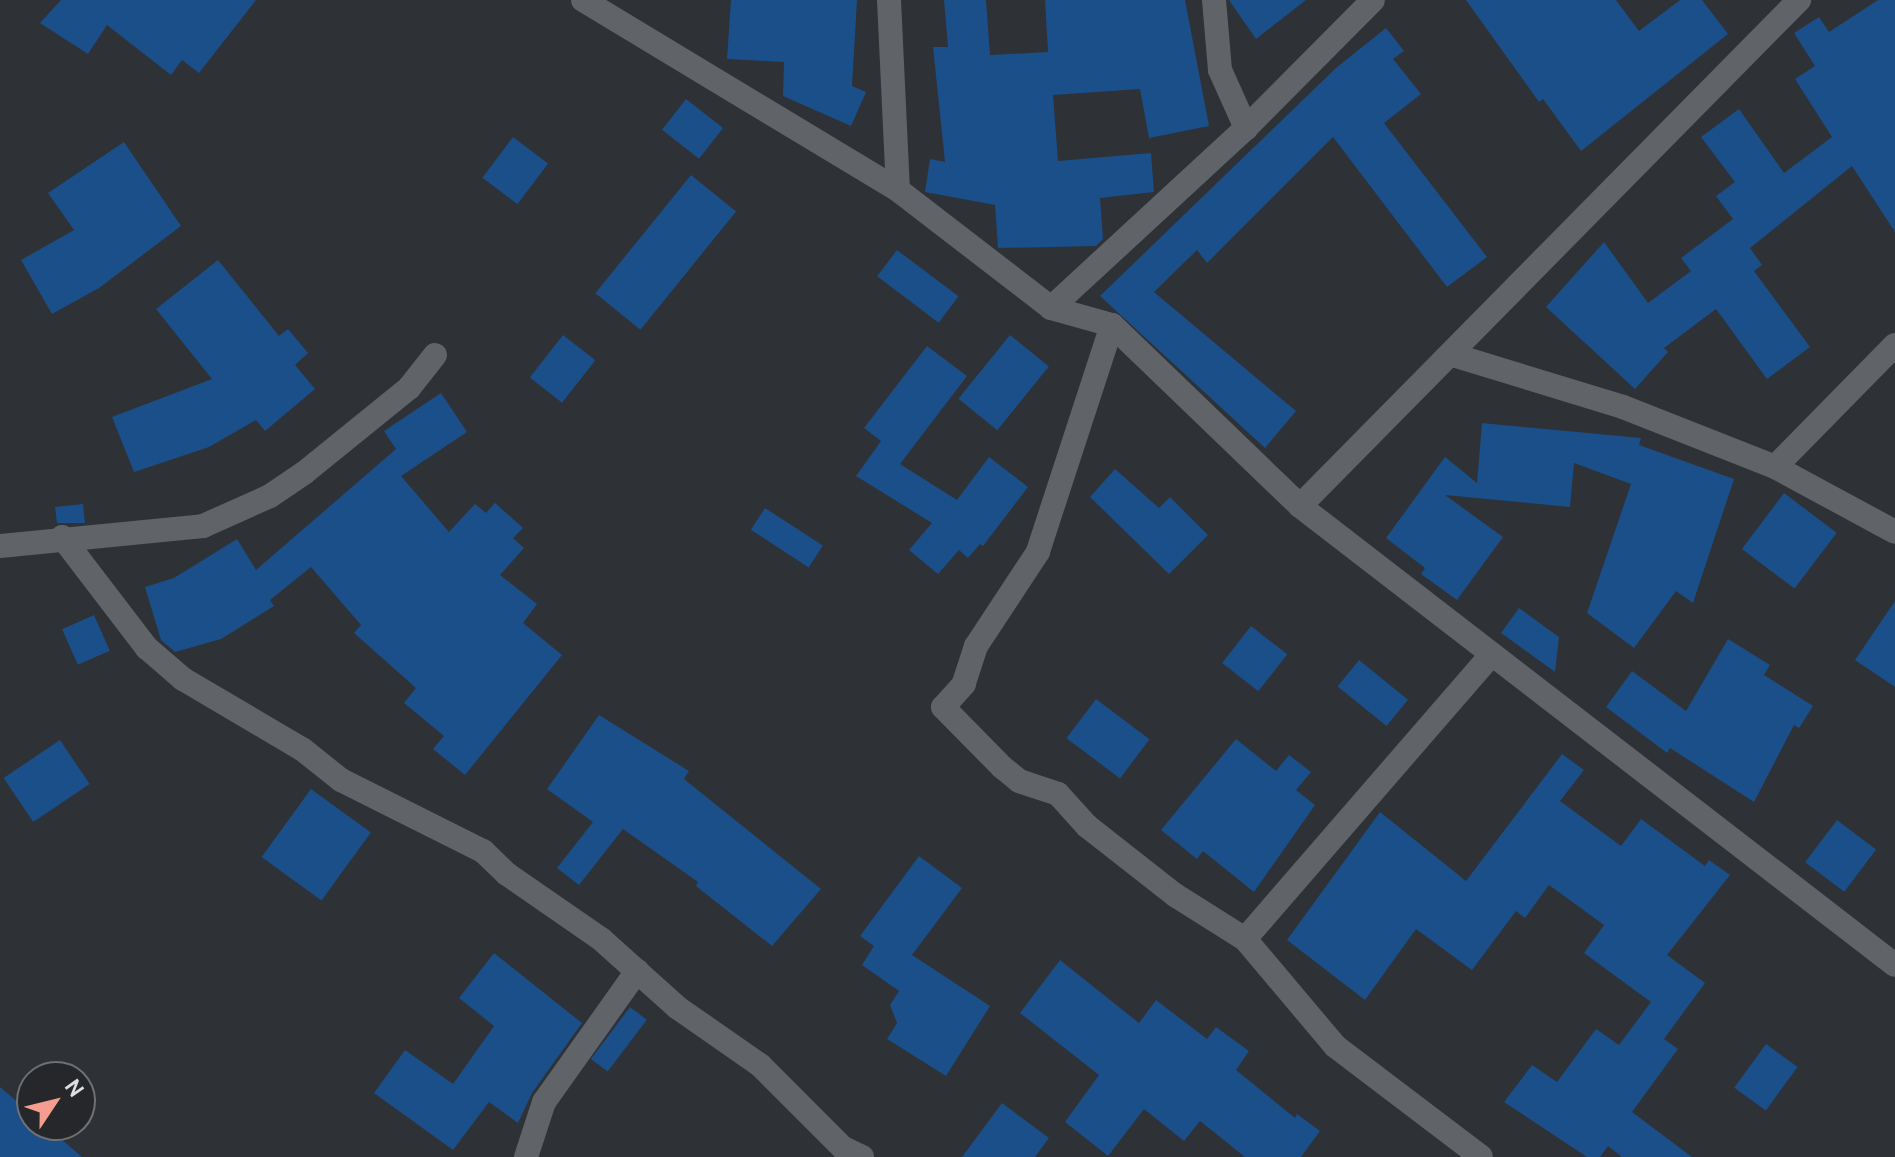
<!DOCTYPE html>
<style>
body{margin:0}
#map{position:relative;width:1895px;height:1157px;overflow:hidden;background:#2e3135;font-family:Cabin,sans-serif}
div>[style]{position:absolute}
.building>*{inset:0;background:#1b4f89;transform-origin:0 0}
.street>*{height:24px;margin:-12px;padding:0 12px;transform-origin:12px;border-radius:12px;background:#606367}
span{translate:-50% -50%;white-space:nowrap;text-align:center;line-height:1.15;-webkit-text-stroke:6px #25272b;paint-order:stroke}
.north{position:absolute;left:16px;top:1061px;width:80px;height:80px;box-sizing:border-box;background:#25272b;border:2px solid #6e7073;border-radius:50%;rotate:55deg;font-size:22px;font-weight:700;line-height:32px;text-align:center;color:#dcdee0}
.north::after{content:'';display:block;margin:auto;width:28px;height:36px;background:#f59d8e;clip-path:polygon(50% 0,100% 100%,50% 72%,0 100%)}
</style>
<div id="map">
<div class="building">
<div style="clip-path:polygon(61px 0,256px 0,199px 73px,182px 60px,171px 75px,107px 25px,88px 54px,40px 23px)"></div>
<div style="clip-path:polygon(731px 0,857px 0,852px 86px,866px 92px,851px 126px,783px 96px,784px 62px,727px 59px)"></div>
<div style="clip-path:polygon(944px 0,986px 0,990px 55px,1048px 52px,1045px 0,1185px 0,1209px 126px,1149px 138px,1140px 89px,1053px 95px,1058px 161px,1151px 153px,1154px 192px,1100px 198px,1103px 239px,1096px 246px,998px 248px,995px 205px,925px 192px,930px 159px,945px 162px,933px 47px,948px 47px)"></div>
<div style="clip-path:polygon(1229px 0,1306px 0,1256px 39px)"></div>
<div style="clip-path:polygon(1466px 0,1616px 0,1639px 31px,1680px 0,1702px 0,1728px 34px,1581px 151px,1543px 99px,1539px 102px)"></div>
<div style="clip-path:polygon(1878px 0,1895px 0,1895px 232px,1852px 166px,1750px 248px,1762px 265px,1754px 271px,1810px 347px,1767px 379px,1716px 309px,1664px 348px,1668px 352px,1635px 389px,1546px 307px,1604px 242px,1648px 303px,1691px 271px,1681px 258px,1733px 219px,1716px 196px,1735px 182px,1701px 137px,1739px 109px,1784px 173px,1832px 137px,1795px 79px,1815px 66px,1794px 33px,1819px 17px,1829px 32px)"></div>
<div style="clip-path:polygon(1386px 28px,1404px 51px,1393px 59px,1421px 94px,1384px 123px,1487px 257px,1447px 287px,1333px 137px,1207px 263px,1197px 250px,1154px 292px,1296px 411px,1265px 448px,1100px 296px,1336px 68px)"></div>
<div style="left:686px;top:99px;width:47px;height:39px;rotate:38deg"></div>
<div style="left:513px;top:137px;width:44px;height:51px;rotate:37deg"></div>
<div style="clip-path:polygon(124px 142px,181px 226px,99px 288px,52px 314px,21px 260px,74px 230px,48px 193px)"></div>
<div style="left:691px;top:175px;width:58px;height:152px;rotate:39deg"></div>
<div style="left:897px;top:250px;width:77px;height:33px;rotate:37deg"></div>
<div style="clip-path:polygon(218px 260px,279px 336px,288px 329px,308px 353px,295px 365px,315px 389px,265px 431px,256px 420px,209px 447px,134px 472px,112px 417px,212px 379px,156px 309px)"></div>
<div style="left:563px;top:335px;width:41px;height:54px;rotate:38deg"></div>
<div style="left:1010px;top:335px;width:50px;height:82px;rotate:39deg"></div>
<div style="clip-path:polygon(927px 346px,967px 376px,900px 464px,957px 500px,989px 457px,1028px 487px,983px 546px,980px 544px,968px 558px,959px 550px,938px 574px,909px 550px,932px 523px,856px 476px,881px 441px,864px 428px)"></div>
<div style="clip-path:polygon(441px 393px,467px 432px,401px 476px,449px 532px,475px 504px,486px 513px,495px 503px,523px 528px,513px 538px,524px 548px,500px 575px,537px 604px,523px 623px,562px 655px,465px 775px,433px 749px,444px 736px,404px 703px,416px 688px,354px 633px,361px 625px,311px 567px,270px 600px,274px 606px,221px 639px,175px 652px,161px 640px,145px 587px,174px 578px,237px 539px,256px 570px,396px 449px,384px 431px)"></div>
<div style="clip-path:polygon(1482px 423px,1641px 438px,1639px 445px,1734px 479px,1693px 603px,1676px 591px,1634px 648px,1587px 613px,1631px 484px,1574px 463px,1570px 507px,1445px 495px,1503px 537px,1457px 600px,1421px 574px,1425px 568px,1386px 538px,1445px 457px,1477px 483px)"></div>
<div style="clip-path:polygon(1115px 469px,1159px 508px,1170px 497px,1208px 535px,1169px 574px,1090px 497px)"></div>
<div style="left:1784px;top:493px;width:66px;height:70px;rotate:37deg"></div>
<div style="clip-path:polygon(83px 504px,85px 523px,57px 523px,55px 507px)"></div>
<div style="left:765px;top:508px;width:69px;height:26px;rotate:33deg"></div>
<div style="clip-path:polygon(1895px 601px,1895px 687px,1855px 660px)"></div>
<div style="clip-path:polygon(1519px 608px,1559px 637px,1555px 672px,1501px 633px)"></div>
<div style="left:94px;top:615px;width:39px;height:35px;rotate:66deg"></div>
<div style="left:1251px;top:626px;width:46px;height:47px;rotate:38deg"></div>
<div style="clip-path:polygon(1728px 639px,1770px 665px,1764px 675px,1813px 706px,1799px 728px,1794px 725px,1754px 802px,1670px 748px,1667px 753px,1606px 707px,1632px 671px,1686px 711px)"></div>
<div style="left:1359px;top:660px;width:63px;height:34px;rotate:39deg"></div>
<div style="left:1096px;top:699px;width:67px;height:49px;rotate:37deg"></div>
<div style="clip-path:polygon(599px 715px,689px 771px,684px 779px,821px 889px,772px 946px,696px 886px,698px 882px,623px 829px,579px 885px,557px 868px,593px 822px,547px 789px)"></div>
<div style="clip-path:polygon(1236px 739px,1276px 771px,1289px 755px,1311px 772px,1296px 790px,1315px 805px,1254px 892px,1203px 851px,1197px 859px,1161px 830px)"></div>
<div style="left:60px;top:740px;width:53px;height:68px;rotate:56deg"></div>
<div style="clip-path:polygon(1562px 754px,1584px 770px,1560px 801px,1621px 846px,1641px 819px,1705px 866px,1709px 860px,1730px 875px,1667px 955px,1705px 983px,1664px 1039px,1678px 1049px,1632px 1112px,1692px 1157px,1622px 1157px,1608px 1146px,1600px 1157px,1587px 1157px,1504px 1102px,1532px 1065px,1557px 1082px,1596px 1029px,1619px 1045px,1651px 1002px,1584px 953px,1604px 925px,1549px 885px,1525px 918px,1516px 911px,1472px 970px,1416px 929px,1365px 1000px,1287px 940px,1380px 812px,1466px 881px)"></div>
<div style="left:311px;top:789px;width:74px;height:84px;rotate:36deg"></div>
<div style="left:1837px;top:820px;width:49px;height:53px;rotate:37deg"></div>
<div style="clip-path:polygon(919px 856px,962px 888px,912px 955px,990px 1006px,946px 1076px,887px 1039px,897px 1023px,890px 1005px,899px 991px,862px 965px,874px 946px,860px 936px)"></div>
<div style="clip-path:polygon(494px 953px,582px 1023px,532px 1093px,518px 1123px,489px 1102px,453px 1150px,374px 1093px,405px 1050px,453px 1084px,494px 1026px,459px 998px)"></div>
<div style="clip-path:polygon(1060px 960px,1139px 1023px,1156px 1000px,1207px 1039px,1216px 1027px,1249px 1051px,1236px 1070px,1295px 1118px,1297px 1114px,1320px 1131px,1301px 1157px,1245px 1157px,1200px 1121px,1184px 1141px,1144px 1109px,1108px 1156px,1065px 1122px,1099px 1075px,1020px 1013px)"></div>
<div style="left:630px;top:1007px;width:21px;height:65px;rotate:37deg"></div>
<div style="left:1766px;top:1044px;width:39px;height:54px;rotate:36deg"></div>
<div style="clip-path:polygon(0 1087px,32px 1114px,32px 1125px,45px 1125px,82px 1157px,0 1157px)"></div>
<div style="clip-path:polygon(1002px 1103px,1049px 1138px,1035px 1157px,962px 1157px)"></div>
</div>
<div class="street">
<div style="left:583px;top:0;width:368px;rotate:31.1deg"></div>
<div style="left:898px;top:190px;width:193px;rotate:37.6deg"></div>
<div style="left:1051px;top:308px;width:63px;rotate:15.6deg"></div>
<div style="left:1112px;top:325px;width:261px;rotate:43.9deg"></div>
<div style="left:1300px;top:506px;width:751px;rotate:37.65deg"></div>
<div style="left:889px;top:0;width:190px;rotate:87.3deg"></div>
<div style="left:1214px;top:0;width:70px;rotate:85.1deg"></div>
<div style="left:1220px;top:70px;width:64px;rotate:65.9deg"></div>
<div style="left:1051px;top:308px;width:265px;rotate:-42.7deg"></div>
<div style="left:1246px;top:128px;width:180px;rotate:-45.2deg"></div>
<div style="left:1112px;top:325px;width:239px;rotate:108.1deg"></div>
<div style="left:1038px;top:552px;width:113px;rotate:123.4deg"></div>
<div style="left:976px;top:646px;width:40px;rotate:108deg"></div>
<div style="left:964px;top:684px;width:31px;rotate:132deg"></div>
<div style="left:943px;top:707px;width:84px;rotate:45.5deg"></div>
<div style="left:1002px;top:767px;width:22px;rotate:39deg"></div>
<div style="left:1019px;top:781px;width:41px;rotate:18.4deg"></div>
<div style="left:1058px;top:794px;width:43px;rotate:47.8deg"></div>
<div style="left:1087px;top:826px;width:112px;rotate:38.1deg"></div>
<div style="left:1175px;top:895px;width:83px;rotate:32.2deg"></div>
<div style="left:1245px;top:939px;width:140px;rotate:49.9deg"></div>
<div style="left:1335px;top:1046px;width:183px;rotate:37.2deg"></div>
<div style="left:1453px;top:355px;width:178px;rotate:17deg"></div>
<div style="left:1623px;top:407px;width:163px;rotate:21.5deg"></div>
<div style="left:1775px;top:467px;width:136px;rotate:28.4deg"></div>
<div style="left:1775px;top:467px;width:171px;rotate:-45.5deg"></div>
<div style="left:1300px;top:506px;width:711px;rotate:-45.4deg"></div>
<div style="left:62px;top:537px;width:140px;rotate:52.6deg"></div>
<div style="left:147px;top:648px;width:48px;rotate:40.7deg"></div>
<div style="left:183px;top:679px;width:138px;rotate:30.5deg"></div>
<div style="left:302px;top:749px;width:50px;rotate:38.5deg"></div>
<div style="left:341px;top:780px;width:159px;rotate:26.6deg"></div>
<div style="left:483px;top:851px;width:33px;rotate:44deg"></div>
<div style="left:507px;top:874px;width:114px;rotate:34.7deg"></div>
<div style="left:601px;top:939px;width:103px;rotate:41.9deg"></div>
<div style="left:678px;top:1008px;width:100px;rotate:34.8deg"></div>
<div style="left:760px;top:1065px;width:117px;rotate:45deg"></div>
<div style="left:843px;top:1148px;width:21px;rotate:25deg"></div>
<div style="left:0;top:546px;width:204px;rotate:-5.6deg"></div>
<div style="left:203px;top:526px;width:73px;rotate:-24.1deg"></div>
<div style="left:270px;top:496px;width:41px;rotate:-34.1deg"></div>
<div style="left:304px;top:473px;width:135px;rotate:-39deg"></div>
<div style="left:409px;top:388px;width:42px;rotate:-51.8deg"></div>
<div style="left:1245px;top:939px;width:374px;rotate:-49.1deg"></div>
<div style="left:526px;top:1157px;width:58px;rotate:-71.9deg"></div>
<div style="left:544px;top:1102px;width:161px;rotate:-54.6deg"></div>
</div>
<div class="north">N</div>
</div>
